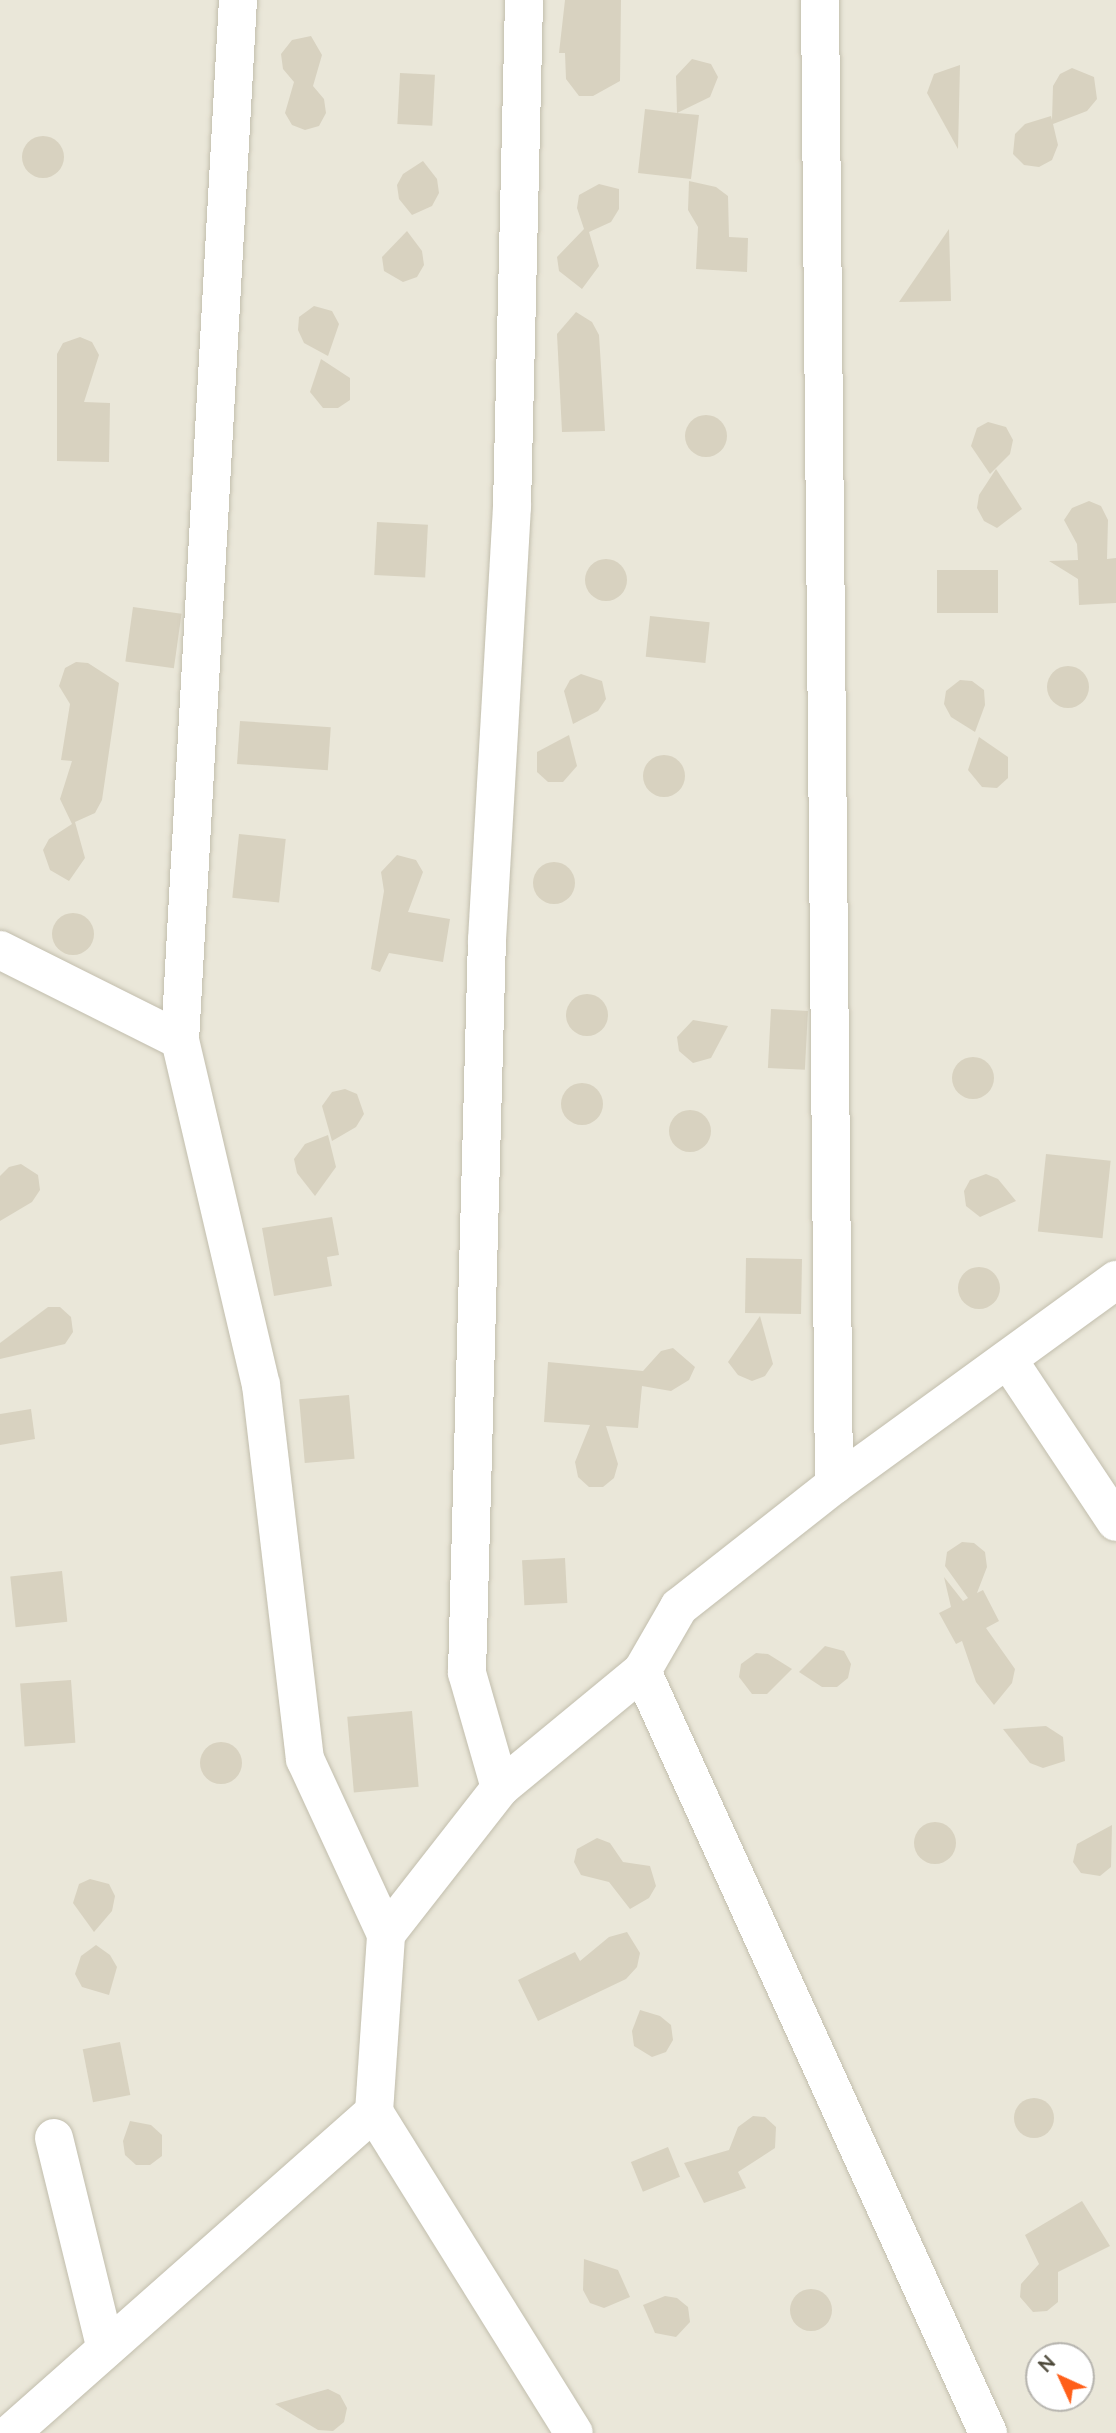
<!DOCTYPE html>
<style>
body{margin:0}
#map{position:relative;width:1116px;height:2433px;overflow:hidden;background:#f6f4eb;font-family:Mulish,sans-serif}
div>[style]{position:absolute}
.residential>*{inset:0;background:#eae7d9}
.building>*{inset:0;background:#d8d2c0;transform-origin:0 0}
.round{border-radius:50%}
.roads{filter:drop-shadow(0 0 2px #c2bead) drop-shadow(0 0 2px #c2bead)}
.minor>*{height:38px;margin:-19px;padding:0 19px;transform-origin:19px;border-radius:19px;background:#fff}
span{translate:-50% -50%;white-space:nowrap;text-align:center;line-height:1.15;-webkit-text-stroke:5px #fff;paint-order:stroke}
.north{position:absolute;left:1025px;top:2342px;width:70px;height:70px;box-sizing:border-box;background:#fff;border:2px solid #b7b5af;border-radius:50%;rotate:315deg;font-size:19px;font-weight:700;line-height:28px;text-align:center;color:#4b4738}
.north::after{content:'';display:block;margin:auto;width:24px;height:32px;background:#ff5f19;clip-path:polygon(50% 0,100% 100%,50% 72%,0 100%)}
</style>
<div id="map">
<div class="residential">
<div style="clip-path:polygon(evenodd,0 0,1116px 0,1116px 2433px,0 2433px,0 0,1039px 2356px,1081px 2356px,1081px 2398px,1039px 2398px,1039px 2356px)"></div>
</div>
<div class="building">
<div style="clip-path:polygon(565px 0,621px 0,620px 81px,593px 96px,579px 96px,566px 79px,565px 53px,559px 53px)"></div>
<div style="clip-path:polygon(311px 36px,322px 55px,313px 86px,324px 99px,326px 113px,319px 126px,305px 130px,292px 125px,285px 113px,294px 82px,283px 69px,281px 54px,292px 40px)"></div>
<div style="clip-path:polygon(692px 59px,711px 64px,718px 77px,710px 97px,677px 113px,699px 115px,691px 179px,638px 173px,645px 109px,677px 113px,676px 76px)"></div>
<div style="clip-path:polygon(960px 65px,958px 149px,927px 93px,934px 74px)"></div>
<div style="clip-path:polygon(1072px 68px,1094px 77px,1097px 99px,1087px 111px,1053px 124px,1058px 145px,1052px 160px,1039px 167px,1024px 165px,1013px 154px,1015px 134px,1025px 124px,1051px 116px,1052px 120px,1053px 86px,1060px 74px)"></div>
<div style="left:400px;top:73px;width:35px;height:51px;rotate:3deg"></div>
<div class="round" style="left:22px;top:136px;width:42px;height:42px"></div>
<div style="clip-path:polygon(423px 161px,437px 179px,439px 193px,432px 206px,412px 215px,399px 199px,397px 185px,403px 174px)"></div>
<div style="clip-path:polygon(689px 181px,716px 187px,728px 196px,729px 237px,748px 238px,747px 272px,696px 269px,698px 227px,688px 210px)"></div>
<div style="clip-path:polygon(599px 184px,619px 189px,619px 209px,611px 222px,589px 232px,599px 266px,582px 289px,559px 271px,557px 257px,584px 229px,577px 208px,579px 195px)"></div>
<div style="clip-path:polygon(949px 229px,951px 301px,899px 302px)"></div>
<div style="clip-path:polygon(407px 231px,422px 251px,424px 265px,417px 277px,403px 282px,384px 271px,382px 257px)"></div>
<div style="clip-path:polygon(314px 306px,332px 311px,339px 324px,328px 356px,304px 343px,298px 330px,299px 317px)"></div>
<div style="clip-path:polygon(576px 312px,592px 322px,599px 335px,605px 431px,562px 432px,557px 334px)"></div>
<div style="clip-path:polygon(80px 337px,92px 342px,99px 355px,84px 402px,110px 403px,109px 462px,57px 461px,57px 354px,63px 343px)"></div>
<div style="clip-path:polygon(321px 359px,350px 378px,350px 400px,338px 408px,323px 408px,310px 392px)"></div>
<div class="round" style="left:685px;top:415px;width:42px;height:42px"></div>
<div style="clip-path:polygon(988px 422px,1006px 427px,1013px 440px,1010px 454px,990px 474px,971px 446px,977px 428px)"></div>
<div style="clip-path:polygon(996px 469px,1022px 509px,997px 528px,984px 521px,977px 508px,979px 495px)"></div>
<div style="clip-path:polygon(1089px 501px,1101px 506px,1108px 520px,1107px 559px,1116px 558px,1116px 603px,1079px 605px,1078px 579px,1049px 561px,1078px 560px,1077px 544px,1064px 520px,1072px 508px)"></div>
<div style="left:377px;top:522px;width:51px;height:53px;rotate:3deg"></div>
<div class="round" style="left:585px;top:559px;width:42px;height:42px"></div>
<div style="left:998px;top:570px;width:43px;height:61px;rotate:90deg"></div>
<div style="left:133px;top:607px;width:49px;height:55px;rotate:8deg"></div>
<div style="left:650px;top:616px;width:60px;height:41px;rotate:6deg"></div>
<div style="clip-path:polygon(76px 662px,88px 663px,119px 683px,102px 800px,95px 813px,75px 822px,85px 858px,69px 881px,50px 870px,43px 850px,49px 839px,72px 824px,60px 799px,72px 761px,61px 760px,70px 704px,59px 686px,65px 668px)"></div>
<div class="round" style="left:1047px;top:666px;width:42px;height:42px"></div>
<div style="clip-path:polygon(581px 674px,602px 681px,606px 699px,598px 711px,573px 724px,564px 691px,570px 680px)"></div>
<div style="clip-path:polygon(960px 680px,972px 681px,984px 690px,985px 705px,975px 732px,951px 717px,944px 704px,946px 691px)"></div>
<div style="left:240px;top:721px;width:91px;height:43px;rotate:4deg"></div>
<div style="clip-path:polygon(569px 735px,577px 766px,563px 782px,548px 782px,537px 772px,537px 752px)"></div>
<div style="clip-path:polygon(979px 737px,1008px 757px,1008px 778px,997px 788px,982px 787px,968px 770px)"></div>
<div class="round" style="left:643px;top:755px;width:42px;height:42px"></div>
<div style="left:239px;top:834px;width:47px;height:64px;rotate:6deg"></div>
<div style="clip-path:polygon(397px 855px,416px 860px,423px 872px,408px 912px,450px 919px,443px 962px,389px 953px,380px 972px,371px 969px,384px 891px,381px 872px)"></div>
<div class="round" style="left:533px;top:862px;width:42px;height:42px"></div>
<div class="round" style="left:52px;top:913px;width:42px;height:42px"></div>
<div class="round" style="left:566px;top:994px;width:42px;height:42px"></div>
<div style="left:771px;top:1009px;width:37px;height:59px;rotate:3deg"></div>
<div style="clip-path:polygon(693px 1020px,728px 1026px,711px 1058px,693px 1063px,679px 1051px,677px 1037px)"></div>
<div class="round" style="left:952px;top:1057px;width:42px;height:42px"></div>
<div class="round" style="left:561px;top:1083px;width:42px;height:42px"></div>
<div style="clip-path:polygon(345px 1089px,357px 1094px,364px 1114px,356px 1127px,332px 1141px,322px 1106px,332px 1092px)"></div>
<div class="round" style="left:669px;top:1110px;width:42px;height:42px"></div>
<div style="clip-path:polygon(328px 1135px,336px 1167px,315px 1196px,297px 1173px,294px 1159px,305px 1144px)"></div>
<div style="left:1046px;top:1154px;width:65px;height:78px;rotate:6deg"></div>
<div style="clip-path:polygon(21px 1164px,38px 1175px,40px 1190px,32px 1202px,0 1221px,0 1176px,9px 1167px)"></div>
<div style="clip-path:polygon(986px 1174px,998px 1179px,1016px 1201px,980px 1217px,966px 1206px,964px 1191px,970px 1180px)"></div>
<div style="clip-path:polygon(332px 1217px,339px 1255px,327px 1257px,332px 1286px,274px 1296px,262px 1228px)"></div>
<div style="left:746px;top:1258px;width:56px;height:55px;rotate:1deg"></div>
<div class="round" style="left:958px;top:1267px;width:42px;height:42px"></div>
<div style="clip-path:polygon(48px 1307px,60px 1307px,71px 1317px,73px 1332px,65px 1344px,0 1359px,0 1343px)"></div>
<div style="clip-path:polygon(760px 1316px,773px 1364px,765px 1376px,752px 1381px,738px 1375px,728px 1362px)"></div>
<div style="clip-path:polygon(673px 1348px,695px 1367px,689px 1380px,671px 1391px,642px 1386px,638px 1428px,606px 1426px,618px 1464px,614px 1478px,603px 1487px,589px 1487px,578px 1477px,575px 1462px,590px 1425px,544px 1422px,548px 1362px,643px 1371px,661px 1351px)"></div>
<div style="left:349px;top:1395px;width:64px;height:50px;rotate:85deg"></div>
<div style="clip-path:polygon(31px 1409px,35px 1439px,0 1445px,0 1414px)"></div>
<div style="clip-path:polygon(962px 1542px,974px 1543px,985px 1552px,987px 1567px,977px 1593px,983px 1590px,999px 1621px,986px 1628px,1015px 1669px,1012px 1683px,994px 1705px,976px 1682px,962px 1641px,956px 1644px,939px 1613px,951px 1607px,944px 1577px,963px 1601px,968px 1598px,945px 1566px,947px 1552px)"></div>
<div style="left:565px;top:1558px;width:45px;height:43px;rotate:87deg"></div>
<div style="left:62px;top:1571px;width:51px;height:52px;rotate:84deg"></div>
<div style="clip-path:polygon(825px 1646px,844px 1651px,851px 1664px,848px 1678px,837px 1687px,822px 1687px,799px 1672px)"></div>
<div style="clip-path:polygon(756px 1653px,768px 1654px,792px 1669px,767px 1694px,752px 1694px,739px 1677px,741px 1664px)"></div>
<div style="left:71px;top:1680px;width:63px;height:51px;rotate:86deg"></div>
<div style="left:412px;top:1711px;width:76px;height:65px;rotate:85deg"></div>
<div style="clip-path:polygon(1046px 1726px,1063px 1737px,1065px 1761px,1043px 1768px,1030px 1763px,1003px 1729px)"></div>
<div class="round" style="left:200px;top:1742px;width:42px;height:42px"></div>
<div class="round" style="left:914px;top:1822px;width:42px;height:42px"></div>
<div style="clip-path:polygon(1112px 1825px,1111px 1867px,1100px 1876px,1081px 1873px,1073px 1862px,1077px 1844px)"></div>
<div style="clip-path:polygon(597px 1838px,610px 1843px,623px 1862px,650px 1866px,656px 1886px,649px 1898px,630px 1909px,609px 1882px,581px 1875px,574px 1862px,577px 1849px)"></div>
<div style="clip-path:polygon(90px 1879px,109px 1884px,115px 1896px,112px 1911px,94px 1932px,73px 1903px,79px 1884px)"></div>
<div style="clip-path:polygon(627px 1932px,640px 1953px,637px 1967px,626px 1979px,538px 2021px,518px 1980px,575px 1952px,580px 1961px,609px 1937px)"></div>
<div style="clip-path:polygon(96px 1945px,110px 1955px,117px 1967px,109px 1995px,82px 1987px,75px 1974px,81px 1956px)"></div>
<div style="clip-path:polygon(640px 2010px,660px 2016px,671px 2025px,673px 2040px,666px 2052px,652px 2057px,634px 2046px,632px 2031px)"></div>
<div style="left:120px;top:2042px;width:54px;height:38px;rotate:79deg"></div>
<div class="round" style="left:1014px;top:2098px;width:40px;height:40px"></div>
<div style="clip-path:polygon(753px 2116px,765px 2117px,776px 2127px,775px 2148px,738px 2172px,746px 2188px,704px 2203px,684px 2163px,729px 2150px,738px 2127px)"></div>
<div style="clip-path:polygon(130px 2121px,151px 2125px,162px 2135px,162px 2156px,150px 2165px,136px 2165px,125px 2155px,123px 2141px)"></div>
<div style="left:668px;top:2147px;width:32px;height:40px;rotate:68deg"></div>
<div style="clip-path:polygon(1082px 2201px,1110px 2246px,1058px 2272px,1058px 2302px,1047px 2311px,1033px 2312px,1020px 2297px,1021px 2284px,1039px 2264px,1025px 2235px)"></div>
<div style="clip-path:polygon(584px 2259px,618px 2270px,630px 2297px,604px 2308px,590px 2303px,583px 2290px)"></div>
<div class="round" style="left:790px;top:2289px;width:42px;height:42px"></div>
<div style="clip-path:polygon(665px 2296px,677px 2298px,688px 2307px,690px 2322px,676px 2337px,655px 2333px,643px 2305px)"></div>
<div style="clip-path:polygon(328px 2389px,340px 2395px,347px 2408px,344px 2422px,333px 2431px,318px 2430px,275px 2404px)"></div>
</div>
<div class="roads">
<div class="minor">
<div style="left:238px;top:0;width:1042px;rotate:93.19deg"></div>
<div style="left:180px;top:1040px;width:354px;rotate:76.8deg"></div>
<div style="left:261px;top:1385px;width:377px;rotate:83.3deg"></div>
<div style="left:305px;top:1759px;width:193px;rotate:65.2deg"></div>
<div style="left:820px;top:0;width:1485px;rotate:89.46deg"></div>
<div style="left:0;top:950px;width:201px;rotate:26.6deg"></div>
<div style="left:1009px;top:1361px;width:193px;rotate:56.4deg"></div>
<div style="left:642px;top:1671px;width:837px;rotate:65.58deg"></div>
<div style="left:500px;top:1788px;width:120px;rotate:-106deg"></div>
<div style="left:467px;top:1673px;width:733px;rotate:-88.44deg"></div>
<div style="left:487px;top:940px;width:434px;rotate:-86.7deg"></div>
<div style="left:512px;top:507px;width:507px;rotate:-88.64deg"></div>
<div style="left:374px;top:2112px;width:378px;rotate:58.1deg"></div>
<div style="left:54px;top:2138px;width:217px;rotate:76.2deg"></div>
<div style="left:11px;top:2433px;width:485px;rotate:-41.5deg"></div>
<div style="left:374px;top:2112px;width:178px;rotate:-86.1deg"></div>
<div style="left:386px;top:1934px;width:185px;rotate:-52deg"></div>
<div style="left:500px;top:1788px;width:184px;rotate:-39.5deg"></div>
<div style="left:642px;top:1671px;width:74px;rotate:-60deg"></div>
<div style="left:679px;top:1607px;width:197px;rotate:-38.2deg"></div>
<div style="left:834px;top:1485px;width:349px;rotate:-36deg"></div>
</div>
</div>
<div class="north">N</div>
</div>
